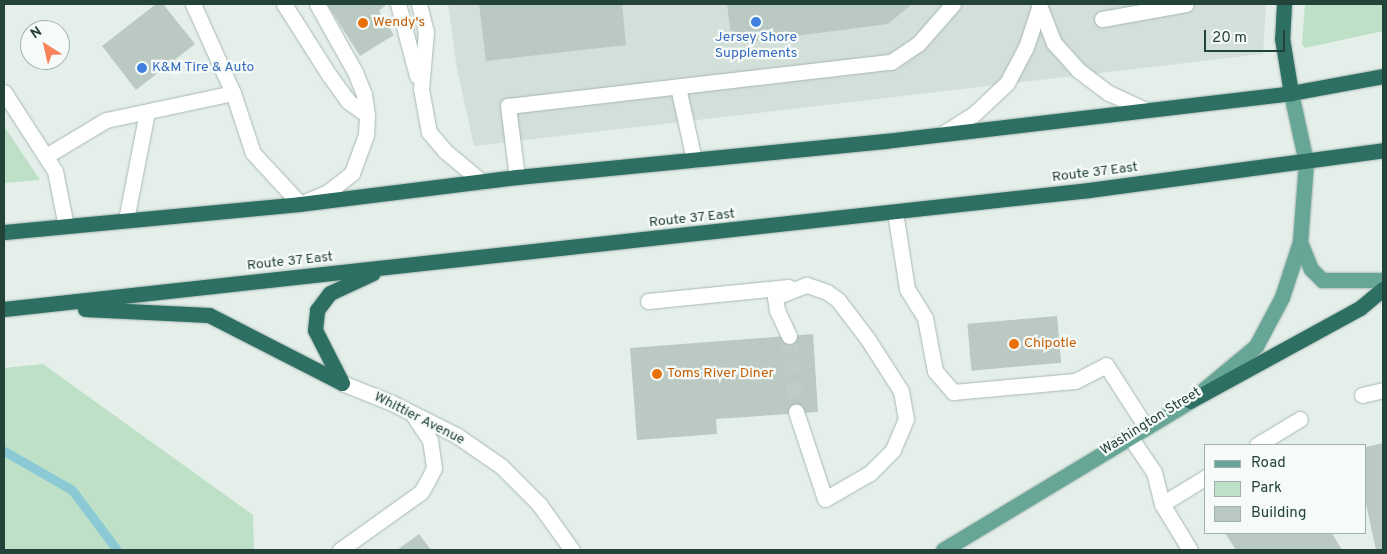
<!DOCTYPE html>
<style>
body{margin:0}
#map{position:relative;width:1387px;height:554px;overflow:hidden;background:#e5efea;font-family:Overpass,sans-serif}
div>[style]{position:absolute}
.built>*{inset:0;background:#d3dfd9}
.green>*{inset:0;background:#bde0c7}
.stream>*{height:9px;margin:-4.5px;padding:0 4.5px;transform-origin:4.5px;border-radius:4.5px;background:#8bc9d5}
.building>*{inset:0;background:#bacac3;transform-origin:0 0}
.minor-tunnel>*{height:15px;margin-top:-7.5px;transform-origin:0;background:repeating-linear-gradient(90deg,#beccc7 0 15px,transparent 0 23px)}
.roads{filter:drop-shadow(0 0 1px #a7b8b2) drop-shadow(0 0 1px #a7b8b2)}
.minor>*{height:15px;margin:-7.5px;padding:0 7.5px;transform-origin:7.5px;border-radius:7.5px;background:#fff}
.major>*{height:15px;margin:-7.5px;padding:0 7.5px;transform-origin:7.5px;border-radius:7.5px;background:#67a696}
.highway>*{height:15px;margin:-7.5px;padding:0 7.5px;transform-origin:7.5px;border-radius:7.5px;background:#2d6f62}
.dots>*{width:14px;height:14px;translate:-50% -50%;box-sizing:border-box;border:2px solid #f6faf8;border-radius:50%}
span{translate:-50% -50%;white-space:nowrap;text-align:center;line-height:1.15;-webkit-text-stroke:4.5px #f6faf8;paint-order:stroke}
.food-label{font-size:14px;color:#c56008}
.left{translate:0 -50%;text-align:left}
.shop-label{font-size:14px;color:#366cbe}
.street-label{font-size:14px;color:#23423a}
.frame{position:absolute;inset:0;border:5px solid #23423a;pointer-events:none}
.legend{position:absolute;left:1204px;top:444px;width:162px;height:90px;box-sizing:border-box;background:#f6faf8;border:1px solid #a2b0ac;margin:0;padding:6px 9px;list-style:none;font-size:15px;color:#23423a}
.legend li{display:flex;align-items:center;gap:10px;height:25px}
.legend b{width:25px;border:1px solid #a2b0ac}
.north{position:absolute;left:20px;top:20px;width:50px;height:50px;box-sizing:border-box;background:#f6faf8;border:1px solid #a2b0ac;border-radius:50%;rotate:325deg;font-size:14px;font-weight:700;line-height:20px;text-align:center;color:#23423a}
.north::after{content:'';display:block;margin:auto;width:18px;height:22px;background:#f8825a;clip-path:polygon(50% 0,100% 100%,50% 72%,0 100%)}
.scale{position:absolute;left:1204px;top:30px;width:81px;height:22px;box-sizing:border-box;border:2px solid #23423a;border-top:0;padding-left:6px;font-size:15px;line-height:18px;white-space:nowrap;color:#23423a;-webkit-text-stroke:4px #f6faf8;paint-order:stroke}
</style>
<div id="map">
<div class="built">
<div style="clip-path:polygon(448px 4px,1266px 4px,1263px 54px,474px 146px,457px 69px)"></div>
</div>
<div class="green">
<div style="clip-path:polygon(1305px 4px,1383px 4px,1383px 31px,1305px 48px,1302px 44px)"></div>
<div style="clip-path:polygon(4px 126px,40px 180px,4px 183px)"></div>
<div style="clip-path:polygon(43px 364px,253px 515px,254px 550px,4px 550px,4px 368px)"></div>
</div>
<div class="stream">
<div style="left:4px;top:451px;width:78px;rotate:29.8deg"></div>
<div style="left:72px;top:490px;width:75px;rotate:53.1deg"></div>
</div>
<div class="building">
<div style="clip-path:polygon(156px 4px,163px 4px,195px 44px,136px 90px,102px 46px)"></div>
<div style="clip-path:polygon(327px 4px,387px 4px,379px 11px,394px 35px,360px 56px)"></div>
<div style="clip-path:polygon(479px 4px,622px 4px,626px 45px,486px 61px)"></div>
<div style="clip-path:polygon(727px 4px,912px 4px,888px 24px,732px 44px)"></div>
<div style="left:1057px;top:316px;width:47px;height:90px;rotate:85deg"></div>
<div style="clip-path:polygon(813px 334px,818px 412px,716px 419px,717px 434px,637px 440px,630px 348px)"></div>
<div style="clip-path:polygon(1383px 443px,1383px 550px,1376px 550px,1366px 504px,1366px 447px)"></div>
<div style="clip-path:polygon(1225px 533px,1332px 533px,1342px 550px,1236px 550px)"></div>
<div style="clip-path:polygon(419px 534px,431px 550px,397px 550px)"></div>
</div>
<div class="minor-tunnel">
<div style="left:789px;top:336px;width:76px;rotate:84.7deg"></div>
</div>
<div class="roads">
<div class="minor">
<div style="left:317px;top:4px;width:78px;rotate:60.8deg"></div>
<div style="left:355px;top:72px;width:24px;rotate:68deg"></div>
<div style="left:364px;top:94px;width:21px;rotate:82deg"></div>
<div style="left:398px;top:4px;width:74px;rotate:75.2deg"></div>
<div style="left:419px;top:4px;width:29px;rotate:76deg"></div>
<div style="left:426px;top:32px;width:57px;rotate:95deg"></div>
<div style="left:421px;top:89px;width:44px;rotate:79.5deg"></div>
<div style="left:429px;top:132px;width:25px;rotate:50deg"></div>
<div style="left:445px;top:151px;width:48px;rotate:40deg"></div>
<div style="left:1039px;top:5px;width:41px;rotate:68.5deg"></div>
<div style="left:1054px;top:43px;width:36px;rotate:48deg"></div>
<div style="left:1078px;top:70px;width:39px;rotate:37deg"></div>
<div style="left:1109px;top:93px;width:38px;rotate:25deg"></div>
<div style="left:1102px;top:19px;width:85px;rotate:-10.1deg"></div>
<div style="left:678px;top:87px;width:75px;rotate:77.6deg"></div>
<div style="left:4px;top:92px;width:94px;rotate:57.2deg"></div>
<div style="left:55px;top:171px;width:56px;rotate:78.7deg"></div>
<div style="left:233px;top:93px;width:63px;rotate:71.6deg"></div>
<div style="left:253px;top:153px;width:69px;rotate:47.3deg"></div>
<div style="left:300px;top:204px;width:30px;rotate:-23deg"></div>
<div style="left:328px;top:192px;width:31px;rotate:-38deg"></div>
<div style="left:352px;top:173px;width:40px;rotate:-69.8deg"></div>
<div style="left:366px;top:135px;width:20px;rotate:-87deg"></div>
<div style="left:367px;top:115px;width:24px;rotate:-144deg"></div>
<div style="left:348px;top:101px;width:32px;rotate:-126deg"></div>
<div style="left:329px;top:75px;width:84px;rotate:-122.4deg"></div>
<div style="left:942px;top:134px;width:36px;rotate:-32deg"></div>
<div style="left:973px;top:115px;width:47px;rotate:-43.3deg"></div>
<div style="left:1007px;top:83px;width:41px;rotate:-62.2deg"></div>
<div style="left:1026px;top:47px;width:41px;rotate:-71.6deg"></div>
<div style="left:46px;top:156px;width:70px;rotate:-31deg"></div>
<div style="left:106px;top:120px;width:130px;rotate:-12deg"></div>
<div style="left:233px;top:93px;width:98px;rotate:-114.2deg"></div>
<div style="left:517px;top:177px;width:72px;rotate:-97.2deg"></div>
<div style="left:508px;top:106px;width:386px;rotate:-6.6deg"></div>
<div style="left:891px;top:62px;width:32px;rotate:-34deg"></div>
<div style="left:918px;top:44px;width:53px;rotate:-48.8deg"></div>
<div style="left:895px;top:212px;width:78px;rotate:81.1deg"></div>
<div style="left:907px;top:289px;width:34px;rotate:58deg"></div>
<div style="left:925px;top:318px;width:54px;rotate:79.3deg"></div>
<div style="left:935px;top:371px;width:28px;rotate:49deg"></div>
<div style="left:953px;top:392px;width:122px;rotate:-5.2deg"></div>
<div style="left:1075px;top:381px;width:35px;rotate:-27deg"></div>
<div style="left:1106px;top:365px;width:74px;rotate:57.2deg"></div>
<div style="left:126px;top:220px;width:110px;rotate:-79deg"></div>
<div style="left:648px;top:301px;width:141px;rotate:-5.7deg"></div>
<div style="left:789px;top:336px;width:29px;rotate:-115deg"></div>
<div style="left:777px;top:310px;width:13px;rotate:-99deg"></div>
<div style="left:775px;top:297px;width:34px;rotate:-21deg"></div>
<div style="left:807px;top:285px;width:21px;rotate:19deg"></div>
<div style="left:827px;top:292px;width:14px;rotate:36deg"></div>
<div style="left:838px;top:300px;width:48px;rotate:52.7deg"></div>
<div style="left:867px;top:338px;width:63px;rotate:57.3deg"></div>
<div style="left:901px;top:391px;width:28px;rotate:80deg"></div>
<div style="left:906px;top:419px;width:34px;rotate:113deg"></div>
<div style="left:893px;top:450px;width:33px;rotate:135deg"></div>
<div style="left:870px;top:473px;width:52px;rotate:150deg"></div>
<div style="left:825px;top:499px;width:92px;rotate:-108.4deg"></div>
<div style="left:342px;top:383px;width:54px;rotate:21.8deg"></div>
<div style="left:392px;top:403px;width:72px;rotate:26.6deg"></div>
<div style="left:456px;top:435px;width:55px;rotate:34.6deg"></div>
<div style="left:501px;top:466px;width:54px;rotate:45deg"></div>
<div style="left:539px;top:504px;width:57px;rotate:54.3deg"></div>
<div style="left:1362px;top:395px;width:22px;rotate:-13deg"></div>
<div style="left:1130px;top:437px;width:42px;rotate:55.6deg"></div>
<div style="left:1154px;top:472px;width:33px;rotate:76deg"></div>
<div style="left:1162px;top:504px;width:54px;rotate:58.7deg"></div>
<div style="left:1257px;top:445px;width:50px;rotate:-31.2deg"></div>
<div style="left:1162px;top:504px;width:52px;rotate:-31.5deg"></div>
<div style="left:340px;top:550px;width:100px;rotate:-35.6deg"></div>
<div style="left:421px;top:492px;width:14px;rotate:-60deg"></div>
<div style="left:428px;top:480px;width:13px;rotate:-63deg"></div>
<div style="left:434px;top:468px;width:28px;rotate:-98deg"></div>
<div style="left:430px;top:440px;width:30px;rotate:-124deg"></div>
</div>
<div class="major">
<div style="left:1300px;top:242px;width:29px;rotate:68deg"></div>
<div style="left:1311px;top:269px;width:16px;rotate:45deg"></div>
<div style="left:1322px;top:280px;width:61px"></div>
<div style="left:943px;top:550px;width:288px;rotate:-31.1deg"></div>
<div style="left:1190px;top:401px;width:86px;rotate:-39.8deg"></div>
<div style="left:1256px;top:346px;width:55px;rotate:-62deg"></div>
<div style="left:1282px;top:297px;width:58px;rotate:-71.9deg"></div>
<div style="left:1300px;top:242px;width:80px;rotate:-85.7deg"></div>
<div style="left:1306px;top:162px;width:71px;rotate:-102.3deg"></div>
</div>
<div class="highway">
<div style="left:1284px;top:4px;width:34px;rotate:93deg"></div>
<div style="left:1282px;top:38px;width:56px;rotate:80.7deg"></div>
<div style="left:4px;top:232px;width:297px;rotate:-5.4deg"></div>
<div style="left:300px;top:204px;width:219px;rotate:-7.1deg"></div>
<div style="left:517px;top:177px;width:370px;rotate:-5.6deg"></div>
<div style="left:885px;top:141px;width:409px;rotate:-6.7deg"></div>
<div style="left:1291px;top:93px;width:94px;rotate:-10.5deg"></div>
<div style="left:4px;top:309px;width:1092px;rotate:-6.26deg"></div>
<div style="left:1089px;top:190px;width:297px;rotate:-7.7deg"></div>
<div style="left:85px;top:309px;width:124px;rotate:2.8deg"></div>
<div style="left:209px;top:315px;width:149px;rotate:27.1deg"></div>
<div style="left:342px;top:383px;width:59px;rotate:-117deg"></div>
<div style="left:315px;top:330px;width:20px;rotate:-84deg"></div>
<div style="left:317px;top:310px;width:21px;rotate:-53deg"></div>
<div style="left:330px;top:293px;width:47px;rotate:-24.9deg"></div>
<div style="left:1190px;top:401px;width:194px;rotate:-28.7deg"></div>
<div style="left:1360px;top:308px;width:30px;rotate:-40deg"></div>
</div>
</div>
<div class="dots">
<div style="left:756px;top:22px;background:#3f7fe0"></div>
<div style="left:363px;top:23px;background:#e8710a"></div>
<div style="left:142px;top:68px;background:#3f7fe0"></div>
<div style="left:1014px;top:344px;background:#e8710a"></div>
<div style="left:657px;top:374px;background:#e8710a"></div>
</div>
<div class="food-label">
<span class="left" style="left:373px;top:23px">Wendy's</span>
<span class="left" style="left:1024px;top:344px">Chipotle</span>
<span class="left" style="left:667px;top:374px">Toms River Diner</span>
</div>
<div class="shop-label">
<span style="left:756px;top:46px">Jersey Shore<br>Supplements</span>
<span class="left" style="left:152px;top:68px">K&amp;M Tire &amp; Auto</span>
</div>
<div class="street-label">
<span style="left:1095px;top:173px;rotate:-7deg">Route 37 East</span>
<span style="left:692px;top:219px;rotate:-6deg">Route 37 East</span>
<span style="left:290px;top:262px;rotate:-6deg">Route 37 East</span>
<span style="left:419px;top:419px;rotate:27deg">Whittier Avenue</span>
<span style="left:1151px;top:422px;rotate:-32deg">Washington Street</span>
</div>
<div class="frame"></div>
<ul class="legend">
<li><b style="height:6px;background:#67a696"></b>Road</li>
<li><b style="height:14px;background:#bde0c7"></b>Park</li>
<li><b style="height:14px;background:#bacac3"></b>Building</li>
</ul>
<div class="north">N</div>
<div class="scale">20 m</div>
</div>
